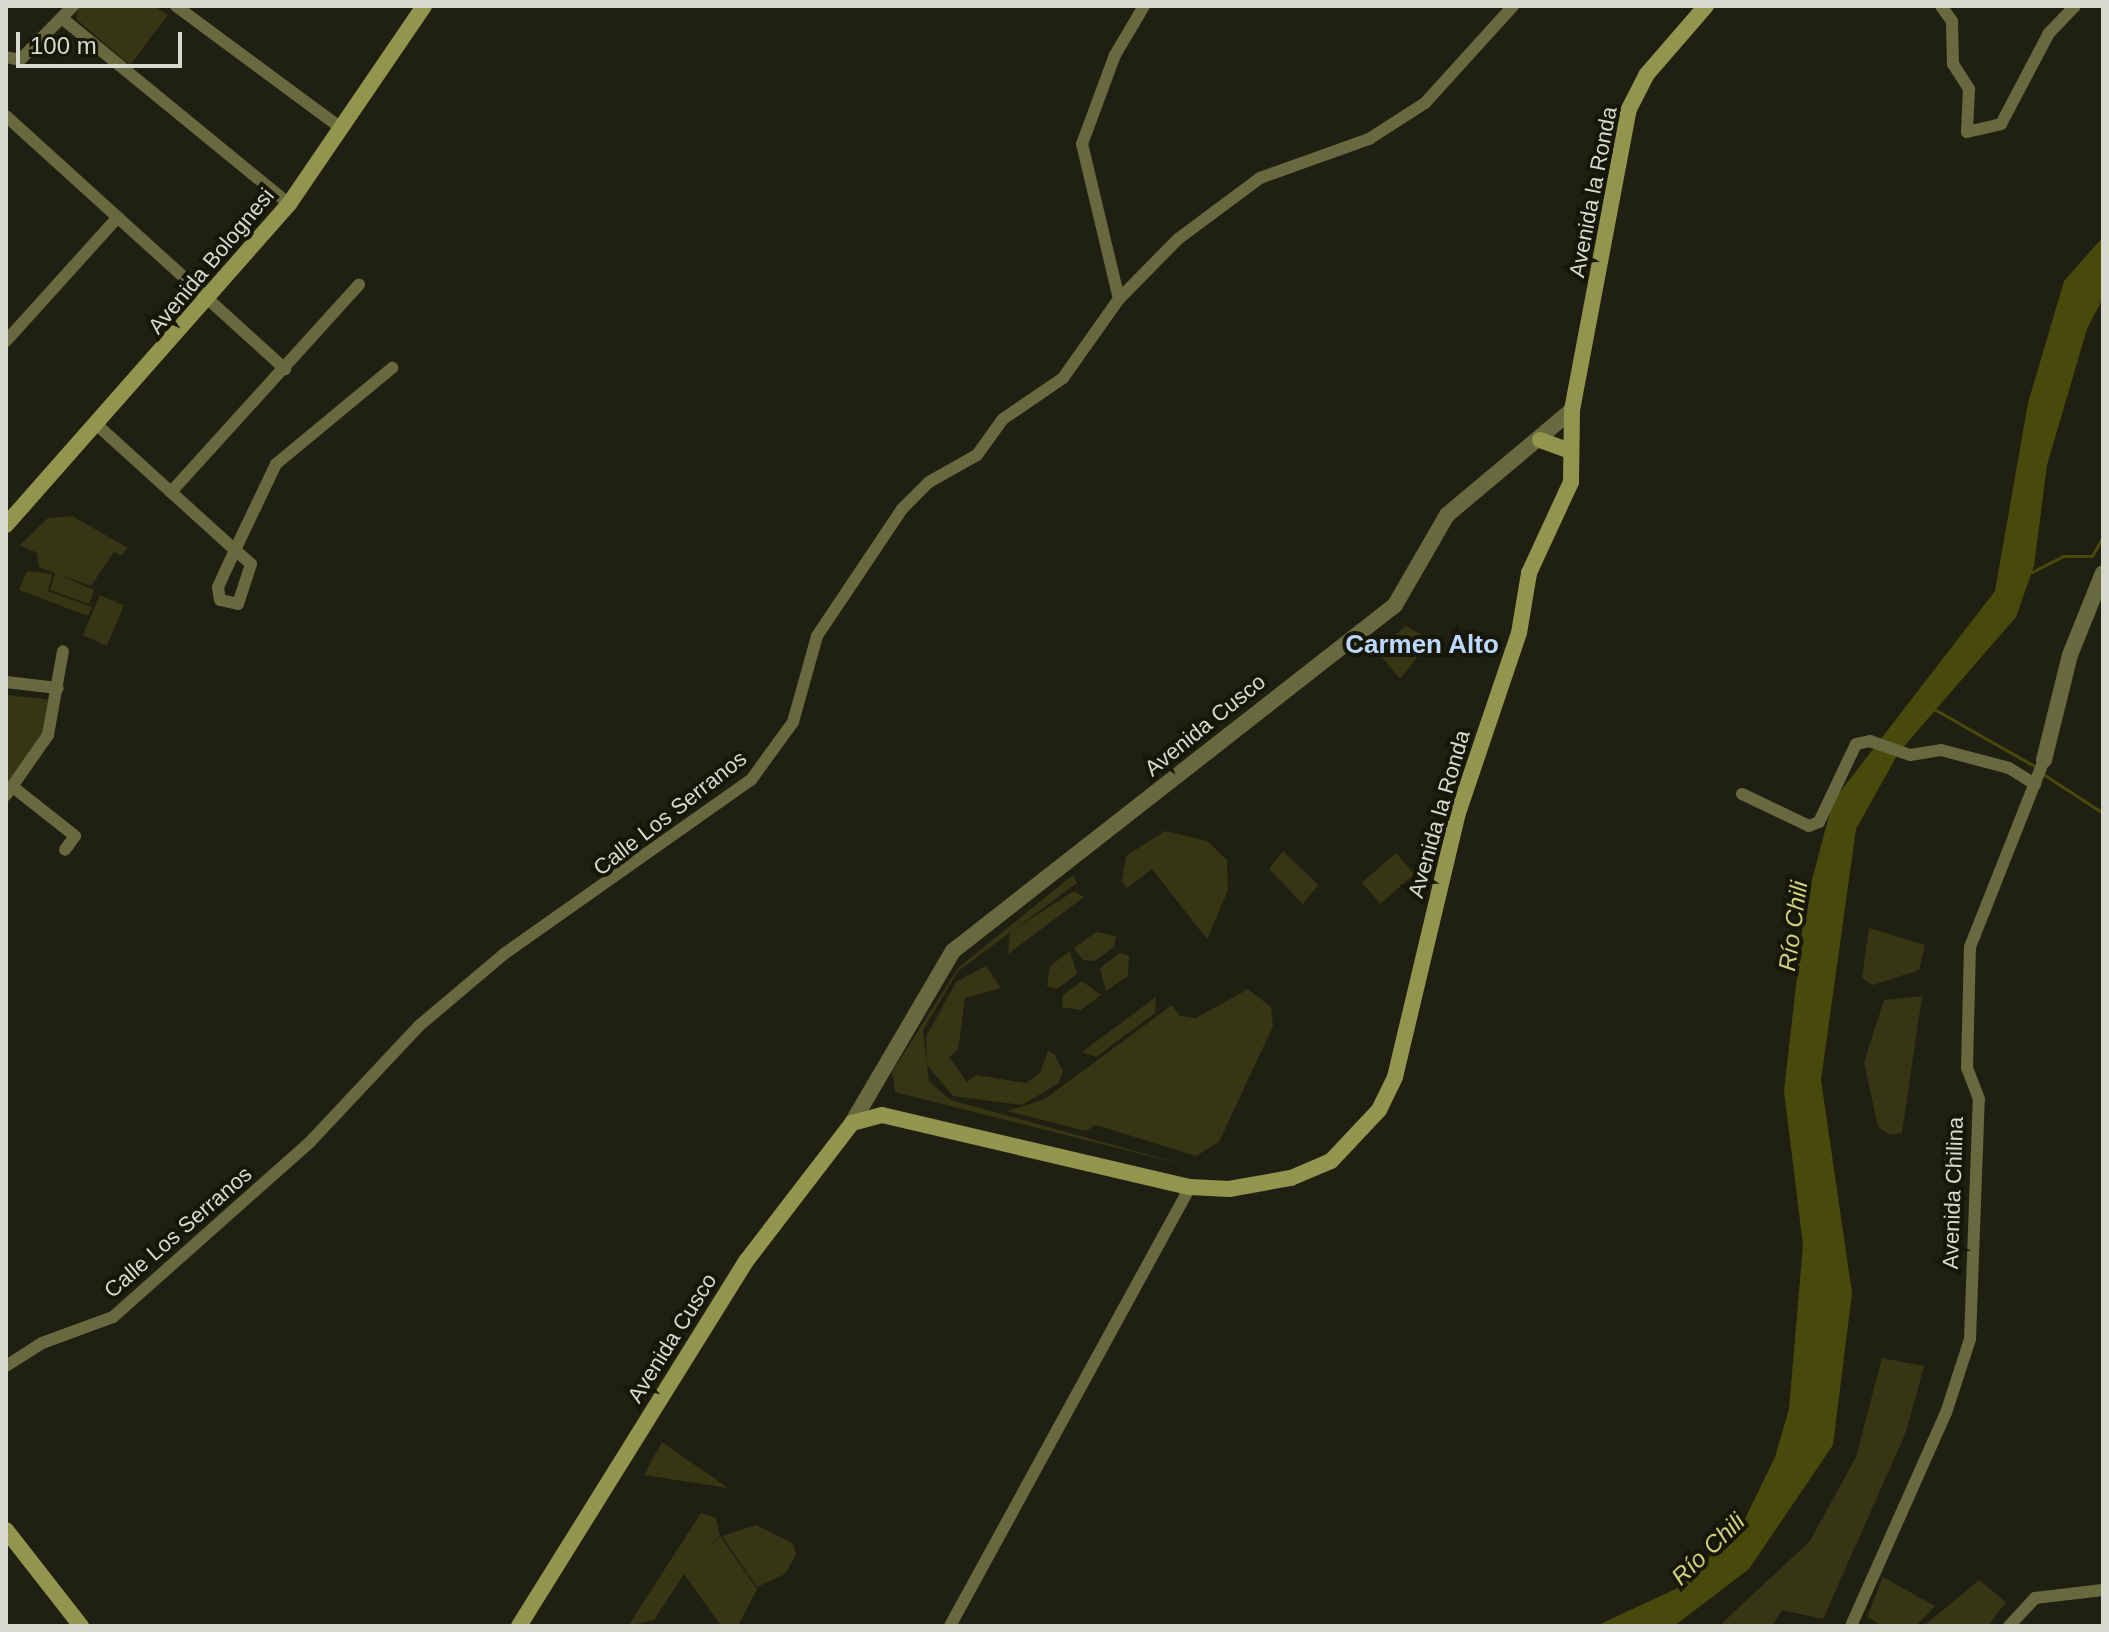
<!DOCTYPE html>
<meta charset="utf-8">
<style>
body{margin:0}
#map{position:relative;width:2109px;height:1632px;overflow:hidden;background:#1f2011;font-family:Arial,sans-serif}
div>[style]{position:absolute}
.green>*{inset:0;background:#353614;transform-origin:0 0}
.water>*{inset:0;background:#484a0c}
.stream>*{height:3px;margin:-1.5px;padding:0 1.5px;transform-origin:1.5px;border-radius:1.5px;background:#484a0c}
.minor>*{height:12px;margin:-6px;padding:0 6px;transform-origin:6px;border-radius:6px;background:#676a3f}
.tertiary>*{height:16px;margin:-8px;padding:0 8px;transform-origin:8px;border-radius:8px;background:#676a3f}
.secondary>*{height:16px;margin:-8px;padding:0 8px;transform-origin:8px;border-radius:8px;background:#91954e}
span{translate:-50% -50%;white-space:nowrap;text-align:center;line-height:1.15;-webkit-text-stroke:8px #161708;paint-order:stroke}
.street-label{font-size:22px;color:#d8d9cf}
.water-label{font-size:24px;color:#ccd17a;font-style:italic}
.quarter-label{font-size:26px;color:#bdd8fe;font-weight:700}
.frame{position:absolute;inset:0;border:8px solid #d8d9cf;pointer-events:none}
.scale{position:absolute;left:16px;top:32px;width:166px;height:36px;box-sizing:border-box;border:4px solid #d8d9cf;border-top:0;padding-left:10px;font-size:24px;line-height:28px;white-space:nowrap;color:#d8d9cf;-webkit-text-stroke:6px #161708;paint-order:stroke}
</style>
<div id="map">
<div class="green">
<div style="clip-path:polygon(79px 6px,154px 6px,168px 15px,130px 65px,76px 19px)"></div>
<div style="clip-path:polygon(72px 516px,128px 548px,121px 556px,114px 552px,91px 586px,57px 574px,94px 590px,89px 604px,50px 590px,55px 573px,39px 567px,37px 553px,20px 545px,48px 518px)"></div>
<div style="clip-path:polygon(27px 571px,52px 574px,48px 591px,92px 607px,88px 616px,19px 590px)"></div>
<div style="left:100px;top:595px;width:26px;height:44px;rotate:23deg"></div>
<div style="clip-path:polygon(1406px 626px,1431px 640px,1400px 679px,1377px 651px)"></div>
<div style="clip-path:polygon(6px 695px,53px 700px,44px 733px,6px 784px)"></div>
<div style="clip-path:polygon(1165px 831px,1207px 841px,1227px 860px,1228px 890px,1207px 939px,1152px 869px,1127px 888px,1122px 881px,1126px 856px)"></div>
<div style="clip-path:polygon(1283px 851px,1318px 885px,1303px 904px,1269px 869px)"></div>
<div style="left:1396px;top:853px;width:28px;height:45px;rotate:49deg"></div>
<div style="clip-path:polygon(1073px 875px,1077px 883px,958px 971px,923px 1030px,929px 1082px,951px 1100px,1196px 1168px,895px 1092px,892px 1072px,958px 968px)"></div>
<div style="clip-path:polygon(1074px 891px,1084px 897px,1008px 954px,1010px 932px)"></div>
<div style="clip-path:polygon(1869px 928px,1925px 945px,1919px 970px,1873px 985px,1862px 978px)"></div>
<div style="clip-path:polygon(1096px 932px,1116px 936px,1114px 947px,1095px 961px,1083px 960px,1074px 948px)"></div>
<div style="clip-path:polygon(1070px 951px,1077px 974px,1057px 989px,1047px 986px,1050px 966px)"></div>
<div style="clip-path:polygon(1120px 953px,1129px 956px,1128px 976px,1106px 991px,1100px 968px)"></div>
<div style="clip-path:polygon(986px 966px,1001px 988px,965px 998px,958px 1050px,949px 1057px,967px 1082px,976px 1075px,1026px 1083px,1040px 1073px,1048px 1051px,1054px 1054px,1063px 1071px,1059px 1083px,1022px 1105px,953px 1096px,927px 1065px,926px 1037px,956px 982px)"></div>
<div style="clip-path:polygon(1082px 981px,1101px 995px,1081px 1010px,1062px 1007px,1063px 995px)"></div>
<div style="clip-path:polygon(1248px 989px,1271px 1007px,1273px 1026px,1219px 1142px,1196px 1156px,1096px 1125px,1086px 1131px,1007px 1111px,1045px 1099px,1172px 1005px,1180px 1016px,1196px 1018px)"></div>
<div style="clip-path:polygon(1922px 996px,1902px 1133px,1890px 1135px,1878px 1127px,1864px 1062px,1884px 1000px)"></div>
<div style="clip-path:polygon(1156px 997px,1155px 1013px,1096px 1057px,1082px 1052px)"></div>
<div style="clip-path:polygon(1882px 1358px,1924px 1366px,1906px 1432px,1823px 1619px,1782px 1610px,1772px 1626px,1719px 1626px,1810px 1541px,1856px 1457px)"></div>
<div style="clip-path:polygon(662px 1442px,728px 1488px,644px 1475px)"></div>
<div style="clip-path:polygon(701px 1513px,716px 1518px,720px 1535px,708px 1548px,720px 1536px,757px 1589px,738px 1626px,721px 1626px,684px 1574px,654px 1620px,628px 1626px)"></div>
<div style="clip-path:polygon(756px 1525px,793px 1543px,796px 1555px,785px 1574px,757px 1587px,722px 1536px)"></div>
<div style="clip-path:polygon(1883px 1577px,1935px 1606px,1916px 1626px,1883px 1626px,1867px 1617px)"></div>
<div style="clip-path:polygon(1979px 1580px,2006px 1602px,1988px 1626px,1926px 1624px)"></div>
</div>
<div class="water">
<div style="clip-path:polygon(2103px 237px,2103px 298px,2087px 329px,2047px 465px,2034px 566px,2016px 617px,1899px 752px,1856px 829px,1821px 1080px,1852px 1293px,1833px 1445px,1749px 1569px,1674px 1626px,1596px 1626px,1680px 1587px,1743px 1523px,1775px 1457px,1789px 1409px,1803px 1245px,1784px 1091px,1805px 906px,1833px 801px,1995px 591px,2028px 403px,2064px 281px)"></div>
</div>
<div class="stream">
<div style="left:2032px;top:572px;width:36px;rotate:-27deg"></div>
<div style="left:2064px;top:556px;width:28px"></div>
<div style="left:2092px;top:556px;width:23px;rotate:-61deg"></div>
<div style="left:1934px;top:709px;width:120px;rotate:29.6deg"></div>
<div style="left:2043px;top:774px;width:72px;rotate:33deg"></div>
</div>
<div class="minor">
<div style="left:176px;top:6px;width:205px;rotate:36.5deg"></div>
<div style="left:1941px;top:6px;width:19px;rotate:54deg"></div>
<div style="left:1952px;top:21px;width:43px;rotate:88.7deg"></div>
<div style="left:1953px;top:64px;width:30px;rotate:57deg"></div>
<div style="left:1969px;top:89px;width:43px;rotate:92.7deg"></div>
<div style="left:1967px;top:132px;width:35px;rotate:-13deg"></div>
<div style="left:2001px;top:124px;width:103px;rotate:-62.2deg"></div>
<div style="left:2049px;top:33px;width:37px;rotate:-46deg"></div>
<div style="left:63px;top:19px;width:292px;rotate:39.3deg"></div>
<div style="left:6px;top:57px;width:14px;rotate:12deg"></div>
<div style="left:20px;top:60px;width:76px;rotate:-45.5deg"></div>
<div style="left:6px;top:116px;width:377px;rotate:42.2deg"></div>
<div style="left:1119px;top:299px;width:159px;rotate:-103.4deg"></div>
<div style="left:1082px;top:144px;width:95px;rotate:-69.7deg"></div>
<div style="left:1115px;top:55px;width:57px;rotate:-59.4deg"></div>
<div style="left:6px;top:341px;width:167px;rotate:-47.9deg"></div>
<div style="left:96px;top:424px;width:101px;rotate:42.2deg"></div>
<div style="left:171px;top:492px;width:86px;rotate:42.2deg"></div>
<div style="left:235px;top:550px;width:21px;rotate:41deg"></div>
<div style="left:251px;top:564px;width:42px;rotate:108deg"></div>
<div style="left:238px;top:604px;width:18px;rotate:-167deg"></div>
<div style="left:220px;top:600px;width:13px;rotate:-99deg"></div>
<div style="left:218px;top:587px;width:41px;rotate:-65.3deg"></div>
<div style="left:235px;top:550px;width:95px;rotate:-64.5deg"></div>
<div style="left:276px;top:464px;width:151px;rotate:-39.6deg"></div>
<div style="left:171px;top:492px;width:280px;rotate:-47.8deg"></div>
<div style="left:6px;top:682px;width:52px;rotate:6.6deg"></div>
<div style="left:13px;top:787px;width:79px;rotate:38.3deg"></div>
<div style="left:75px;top:836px;width:17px;rotate:126deg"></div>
<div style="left:1742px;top:794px;width:74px;rotate:25.5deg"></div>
<div style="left:1809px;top:826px;width:11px;rotate:-22deg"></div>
<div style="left:1819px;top:822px;width:86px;rotate:-64.6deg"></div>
<div style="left:1856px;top:744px;width:14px;rotate:-12deg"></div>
<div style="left:1870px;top:741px;width:42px;rotate:19.3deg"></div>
<div style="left:1910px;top:755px;width:31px;rotate:-9deg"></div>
<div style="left:1941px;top:750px;width:70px;rotate:14.8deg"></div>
<div style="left:2009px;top:768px;width:31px;rotate:32deg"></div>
<div style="left:6px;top:795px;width:73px;rotate:-55deg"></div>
<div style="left:48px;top:735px;width:85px;rotate:-79.9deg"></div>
<div style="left:6px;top:1366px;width:43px;rotate:-32.6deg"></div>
<div style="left:42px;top:1343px;width:76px;rotate:-20.1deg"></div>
<div style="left:113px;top:1317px;width:264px;rotate:-41.6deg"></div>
<div style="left:310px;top:1142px;width:161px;rotate:-46.8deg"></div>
<div style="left:420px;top:1025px;width:110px;rotate:-40.2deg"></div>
<div style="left:504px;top:954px;width:302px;rotate:-35.2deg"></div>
<div style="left:751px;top:780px;width:72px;rotate:-54.1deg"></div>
<div style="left:793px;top:722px;width:89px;rotate:-74.4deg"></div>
<div style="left:817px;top:636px;width:153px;rotate:-56.2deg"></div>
<div style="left:902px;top:509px;width:38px;rotate:-45deg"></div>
<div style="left:929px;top:482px;width:55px;rotate:-29.4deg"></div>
<div style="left:977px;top:455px;width:44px;rotate:-54.2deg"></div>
<div style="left:1003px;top:419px;width:73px;rotate:-34.3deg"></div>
<div style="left:1063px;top:378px;width:97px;rotate:-54.7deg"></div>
<div style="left:1119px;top:299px;width:84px;rotate:-45.5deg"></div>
<div style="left:1178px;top:239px;width:102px;rotate:-36.6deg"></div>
<div style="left:1260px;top:178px;width:116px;rotate:-19.7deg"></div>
<div style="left:1369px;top:139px;width:67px;rotate:-32.7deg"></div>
<div style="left:1425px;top:103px;width:131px;rotate:-47.8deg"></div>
<div style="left:950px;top:1626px;width:500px;rotate:-61.33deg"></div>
<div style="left:1851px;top:1626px;width:233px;rotate:-66deg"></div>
<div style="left:1946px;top:1413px;width:78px;rotate:-72deg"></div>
<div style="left:1970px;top:1339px;width:240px;rotate:-87.9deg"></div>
<div style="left:1979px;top:1099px;width:33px;rotate:-111deg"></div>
<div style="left:1967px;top:1068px;width:121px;rotate:-88.6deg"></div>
<div style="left:1970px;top:947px;width:201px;rotate:-68.4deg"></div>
<div style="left:2009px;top:1626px;width:38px;rotate:-47deg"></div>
<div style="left:2035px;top:1598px;width:68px;rotate:-6.7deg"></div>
</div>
<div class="tertiary">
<div style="left:2044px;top:760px;width:108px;rotate:-76.1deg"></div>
<div style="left:2070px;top:655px;width:88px;rotate:-68.1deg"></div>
<div style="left:852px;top:1123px;width:199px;rotate:-59.6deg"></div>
<div style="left:953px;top:951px;width:561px;rotate:-38.05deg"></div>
<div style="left:1395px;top:605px;width:104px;rotate:-60deg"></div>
<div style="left:1447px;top:515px;width:163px;rotate:-40deg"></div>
</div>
<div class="secondary">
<div style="left:1540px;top:440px;width:33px;rotate:20deg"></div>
<div style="left:6px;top:525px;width:428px;rotate:-48.6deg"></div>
<div style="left:289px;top:204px;width:240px;rotate:-55.7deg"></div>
<div style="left:6px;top:1530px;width:122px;rotate:52deg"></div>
<div style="left:519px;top:1626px;width:431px;rotate:-58.1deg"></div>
<div style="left:747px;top:1260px;width:173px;rotate:-52.5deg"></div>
<div style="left:852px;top:1123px;width:31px;rotate:-15deg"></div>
<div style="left:882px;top:1115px;width:316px;rotate:13.2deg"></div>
<div style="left:1190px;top:1187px;width:39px;rotate:3deg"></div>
<div style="left:1229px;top:1189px;width:63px;rotate:-10.1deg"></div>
<div style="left:1291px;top:1178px;width:43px;rotate:-23deg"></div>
<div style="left:1331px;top:1161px;width:70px;rotate:-46.7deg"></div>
<div style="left:1379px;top:1110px;width:37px;rotate:-64deg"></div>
<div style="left:1395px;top:1077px;width:271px;rotate:-76.6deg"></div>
<div style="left:1458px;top:813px;width:190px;rotate:-71.3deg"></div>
<div style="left:1519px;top:633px;width:61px;rotate:-80.5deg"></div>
<div style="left:1529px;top:573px;width:100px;rotate:-65.2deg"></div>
<div style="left:1571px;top:482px;width:72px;rotate:-89.2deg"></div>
<div style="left:1572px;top:410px;width:306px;rotate:-79.3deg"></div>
<div style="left:1629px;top:109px;width:39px;rotate:-63deg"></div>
<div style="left:1647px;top:74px;width:90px;rotate:-49.1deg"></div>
</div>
<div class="street-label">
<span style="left:1593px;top:192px;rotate:-79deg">Avenida la Ronda</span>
<span style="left:211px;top:261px;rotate:-50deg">Avenida Bolognesi</span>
<span style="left:1205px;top:725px;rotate:-39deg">Avenida Cusco</span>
<span style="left:670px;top:813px;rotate:-38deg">Calle Los Serranos</span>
<span style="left:1439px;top:814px;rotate:-74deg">Avenida la Ronda</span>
<span style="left:1953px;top:1193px;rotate:-88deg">Avenida Chilina</span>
<span style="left:178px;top:1232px;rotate:-41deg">Calle Los Serranos</span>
<span style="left:672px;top:1338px;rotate:-58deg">Avenida Cusco</span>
</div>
<div class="water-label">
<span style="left:1793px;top:926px;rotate:-82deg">Río Chili</span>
<span style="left:1708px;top:1549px;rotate:-44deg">Río Chili</span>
</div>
<div class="quarter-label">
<span style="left:1422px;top:645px">Carmen Alto</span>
</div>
<div class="frame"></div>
<div class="scale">100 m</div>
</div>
